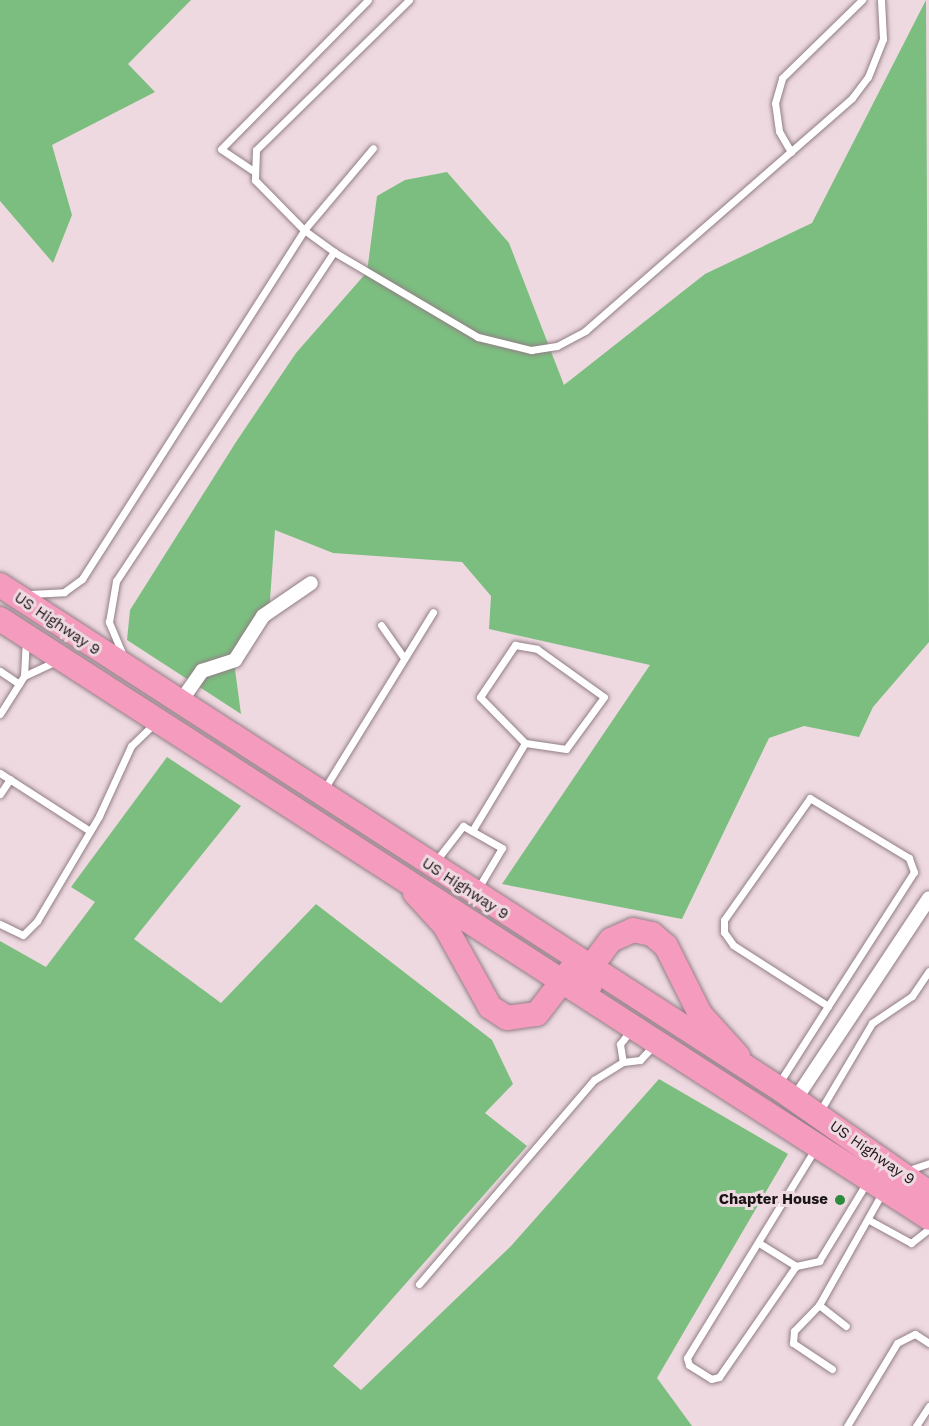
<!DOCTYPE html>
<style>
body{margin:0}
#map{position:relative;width:929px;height:1426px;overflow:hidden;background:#eed9e0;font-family:"Work Sans",sans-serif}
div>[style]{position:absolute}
.forest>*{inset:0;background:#7cbe80}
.roads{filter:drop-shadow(0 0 2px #917e84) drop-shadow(0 0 2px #917e84)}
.service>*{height:7px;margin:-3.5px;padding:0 3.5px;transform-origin:3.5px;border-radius:3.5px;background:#fff}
.minor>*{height:14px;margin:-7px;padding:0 7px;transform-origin:7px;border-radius:7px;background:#fff}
.trunk>*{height:24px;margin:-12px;padding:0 12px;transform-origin:12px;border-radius:12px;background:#f49bbe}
.dots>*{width:16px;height:16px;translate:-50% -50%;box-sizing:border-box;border:3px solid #eed9e0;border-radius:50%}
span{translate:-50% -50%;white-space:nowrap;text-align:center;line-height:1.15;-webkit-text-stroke:6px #eed9e0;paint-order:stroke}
.street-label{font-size:15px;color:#1b1416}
.poi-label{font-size:15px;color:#1b1416;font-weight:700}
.right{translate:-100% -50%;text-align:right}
</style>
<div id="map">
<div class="forest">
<div style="clip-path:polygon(0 0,191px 0,128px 64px,155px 92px,52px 145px,72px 215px,53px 263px,0 201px)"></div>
<div style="clip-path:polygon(926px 0,929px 642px,873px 707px,859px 737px,804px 726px,769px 738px,682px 919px,502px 884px,650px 665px,489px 629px,491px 596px,462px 562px,333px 553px,275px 530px,269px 614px,234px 662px,241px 714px,127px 640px,130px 610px,236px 442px,296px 353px,367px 272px,377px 196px,405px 180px,447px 172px,509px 243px,564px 385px,705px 274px,812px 223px)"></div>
<div style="clip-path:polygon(167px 757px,241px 806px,134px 939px,221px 1003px,316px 904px,492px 1040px,513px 1084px,485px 1113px,527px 1146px,333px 1366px,361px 1390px,511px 1246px,659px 1079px,788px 1154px,657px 1378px,692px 1426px,0 1426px,0 941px,46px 967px,95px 902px,71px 887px)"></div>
</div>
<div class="roads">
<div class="service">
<div style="left:409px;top:0;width:214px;rotate:135.6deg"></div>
<div style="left:256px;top:150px;width:30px;rotate:92deg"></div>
<div style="left:255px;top:180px;width:70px;rotate:45.6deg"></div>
<div style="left:304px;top:230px;width:37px;rotate:36deg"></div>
<div style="left:334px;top:252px;width:167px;rotate:30.6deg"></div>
<div style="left:478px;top:337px;width:55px;rotate:13.8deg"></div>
<div style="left:531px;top:350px;width:26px;rotate:-9deg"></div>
<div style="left:557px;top:346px;width:32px;rotate:-28deg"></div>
<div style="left:585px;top:331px;width:354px;rotate:-41.1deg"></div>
<div style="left:852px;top:98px;width:26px;rotate:-53deg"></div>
<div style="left:868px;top:77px;width:41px;rotate:-68.5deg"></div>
<div style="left:883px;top:39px;width:39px;rotate:-93deg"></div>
<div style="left:791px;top:152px;width:24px;rotate:-120deg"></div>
<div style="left:779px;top:131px;width:28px;rotate:-98deg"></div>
<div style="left:775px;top:103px;width:26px;rotate:-74deg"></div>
<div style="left:782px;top:78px;width:112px;rotate:-44.3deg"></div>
<div style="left:252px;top:170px;width:37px;rotate:-146deg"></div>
<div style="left:221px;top:149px;width:209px;rotate:-45.4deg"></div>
<div style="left:30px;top:594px;width:34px;rotate:-3deg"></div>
<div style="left:64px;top:592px;width:22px;rotate:-36deg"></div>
<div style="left:82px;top:579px;width:414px;rotate:-57.5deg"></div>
<div style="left:304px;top:230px;width:107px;rotate:-49.9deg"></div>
<div style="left:381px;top:625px;width:39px;rotate:55deg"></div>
<div style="left:122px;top:653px;width:34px;rotate:-113deg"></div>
<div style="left:109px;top:622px;width:42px;rotate:-80.3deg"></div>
<div style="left:116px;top:581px;width:395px;rotate:-56.5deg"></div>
<div style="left:0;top:671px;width:23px;rotate:34deg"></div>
<div style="left:24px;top:676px;width:33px;rotate:-25deg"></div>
<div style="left:0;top:714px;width:45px;rotate:-57.7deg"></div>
<div style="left:24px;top:676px;width:33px;rotate:-87deg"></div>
<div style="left:0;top:773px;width:107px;rotate:32.8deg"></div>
<div style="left:323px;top:791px;width:210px;rotate:-58.4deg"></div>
<div style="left:0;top:794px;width:18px;rotate:-56deg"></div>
<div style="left:472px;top:831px;width:103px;rotate:-58.9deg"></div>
<div style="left:525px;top:743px;width:64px;rotate:-134.4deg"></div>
<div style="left:480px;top:697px;width:63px;rotate:-56.1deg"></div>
<div style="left:515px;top:645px;width:22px;rotate:10deg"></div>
<div style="left:537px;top:649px;width:82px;rotate:35.6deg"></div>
<div style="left:604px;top:697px;width:64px;rotate:126.2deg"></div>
<div style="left:566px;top:749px;width:41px;rotate:-171.7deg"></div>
<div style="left:435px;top:862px;width:46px;rotate:-52.1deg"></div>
<div style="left:463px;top:826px;width:45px;rotate:29.4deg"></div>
<div style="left:502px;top:848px;width:49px;rotate:120.8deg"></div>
<div style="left:0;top:924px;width:25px;rotate:26deg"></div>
<div style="left:23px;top:935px;width:20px;rotate:-45deg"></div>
<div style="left:37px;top:921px;width:122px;rotate:-59.4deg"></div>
<div style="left:99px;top:816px;width:77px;rotate:-65.4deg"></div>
<div style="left:131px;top:746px;width:32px;rotate:-44deg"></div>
<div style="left:631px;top:1030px;width:18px;rotate:128deg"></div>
<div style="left:620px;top:1044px;width:18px;rotate:81deg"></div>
<div style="left:623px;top:1062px;width:17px;rotate:-7deg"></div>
<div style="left:640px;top:1060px;width:19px;rotate:-47deg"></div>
<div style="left:779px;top:1083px;width:91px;rotate:-57.5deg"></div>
<div style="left:828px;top:1006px;width:159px;rotate:-57.3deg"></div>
<div style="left:914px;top:872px;width:15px;rotate:-110deg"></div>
<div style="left:909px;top:858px;width:116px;rotate:-148.8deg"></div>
<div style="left:810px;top:798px;width:149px;rotate:125.2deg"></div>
<div style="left:724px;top:920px;width:12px;rotate:90deg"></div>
<div style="left:724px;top:932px;width:16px;rotate:55deg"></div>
<div style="left:733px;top:945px;width:113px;rotate:32.7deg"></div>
<div style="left:820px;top:1111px;width:102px;rotate:-59.4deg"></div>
<div style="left:872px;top:1023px;width:48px;rotate:-34deg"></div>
<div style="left:912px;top:996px;width:30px;rotate:-56deg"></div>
<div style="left:815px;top:1149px;width:245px;rotate:121.5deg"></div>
<div style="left:687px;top:1358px;width:7px;rotate:74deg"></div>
<div style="left:689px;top:1365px;width:26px;rotate:32deg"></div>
<div style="left:711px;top:1379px;width:8px;rotate:-14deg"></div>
<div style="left:719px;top:1377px;width:135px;rotate:-55.3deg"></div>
<div style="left:796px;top:1266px;width:24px;rotate:-12deg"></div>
<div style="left:819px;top:1261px;width:92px;rotate:-58.7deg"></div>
<div style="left:906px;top:1171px;width:24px;rotate:-19deg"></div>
<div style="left:869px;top:1220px;width:48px;rotate:28.7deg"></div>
<div style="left:911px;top:1243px;width:23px;rotate:-38deg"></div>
<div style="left:759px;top:1243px;width:44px;rotate:31.9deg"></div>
<div style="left:419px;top:1284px;width:269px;rotate:-49.4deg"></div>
<div style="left:594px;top:1080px;width:34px;rotate:-32deg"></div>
<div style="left:819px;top:1305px;width:34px;rotate:38deg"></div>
<div style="left:832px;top:1369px;width:47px;rotate:-146.3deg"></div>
<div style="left:793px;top:1343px;width:12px;rotate:-85deg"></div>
<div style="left:794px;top:1331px;width:36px;rotate:-46deg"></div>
<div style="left:819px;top:1305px;width:129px;rotate:-60.6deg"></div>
<div style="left:847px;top:1426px;width:97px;rotate:-58.9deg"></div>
<div style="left:897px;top:1343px;width:20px;rotate:-27deg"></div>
<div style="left:915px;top:1334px;width:17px;rotate:33deg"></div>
<div style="left:916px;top:1426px;width:24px;rotate:-57deg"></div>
</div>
<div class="minor">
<div style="left:181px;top:701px;width:37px;rotate:-55deg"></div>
<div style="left:202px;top:671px;width:35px;rotate:-18deg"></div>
<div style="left:235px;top:660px;width:52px;rotate:-57.5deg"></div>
<div style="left:263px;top:616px;width:58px;rotate:-34.5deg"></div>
<div style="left:795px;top:1100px;width:242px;rotate:-56.4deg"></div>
</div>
<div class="trunk">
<div style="left:0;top:585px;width:925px;rotate:32.87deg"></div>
<div style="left:777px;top:1087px;width:185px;rotate:34.9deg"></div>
<div style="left:0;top:619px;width:1105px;rotate:32.81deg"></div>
<div style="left:415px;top:893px;width:45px;rotate:47.7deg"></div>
<div style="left:445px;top:926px;width:93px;rotate:60.9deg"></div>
<div style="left:490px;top:1007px;width:20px;rotate:33deg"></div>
<div style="left:507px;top:1018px;width:30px;rotate:-8deg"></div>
<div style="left:537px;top:1014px;width:61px;rotate:-52.4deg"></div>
<div style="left:590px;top:985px;width:16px;rotate:-94deg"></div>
<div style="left:589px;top:969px;width:36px;rotate:-53deg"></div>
<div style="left:611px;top:940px;width:24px;rotate:-24deg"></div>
<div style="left:633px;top:930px;width:19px;rotate:12deg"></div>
<div style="left:652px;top:934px;width:18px;rotate:41deg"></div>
<div style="left:666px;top:946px;width:76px;rotate:63.4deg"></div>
<div style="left:700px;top:1014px;width:57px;rotate:47.9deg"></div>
</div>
</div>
<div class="dots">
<div style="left:840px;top:1200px;background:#2e8b3c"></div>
</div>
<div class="street-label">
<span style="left:57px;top:624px;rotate:34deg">US Highway 9</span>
<span style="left:465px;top:889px;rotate:33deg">US Highway 9</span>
<span style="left:872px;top:1153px;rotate:35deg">US Highway 9</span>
</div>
<div class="poi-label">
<span class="right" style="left:828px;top:1200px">Chapter House</span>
</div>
</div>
